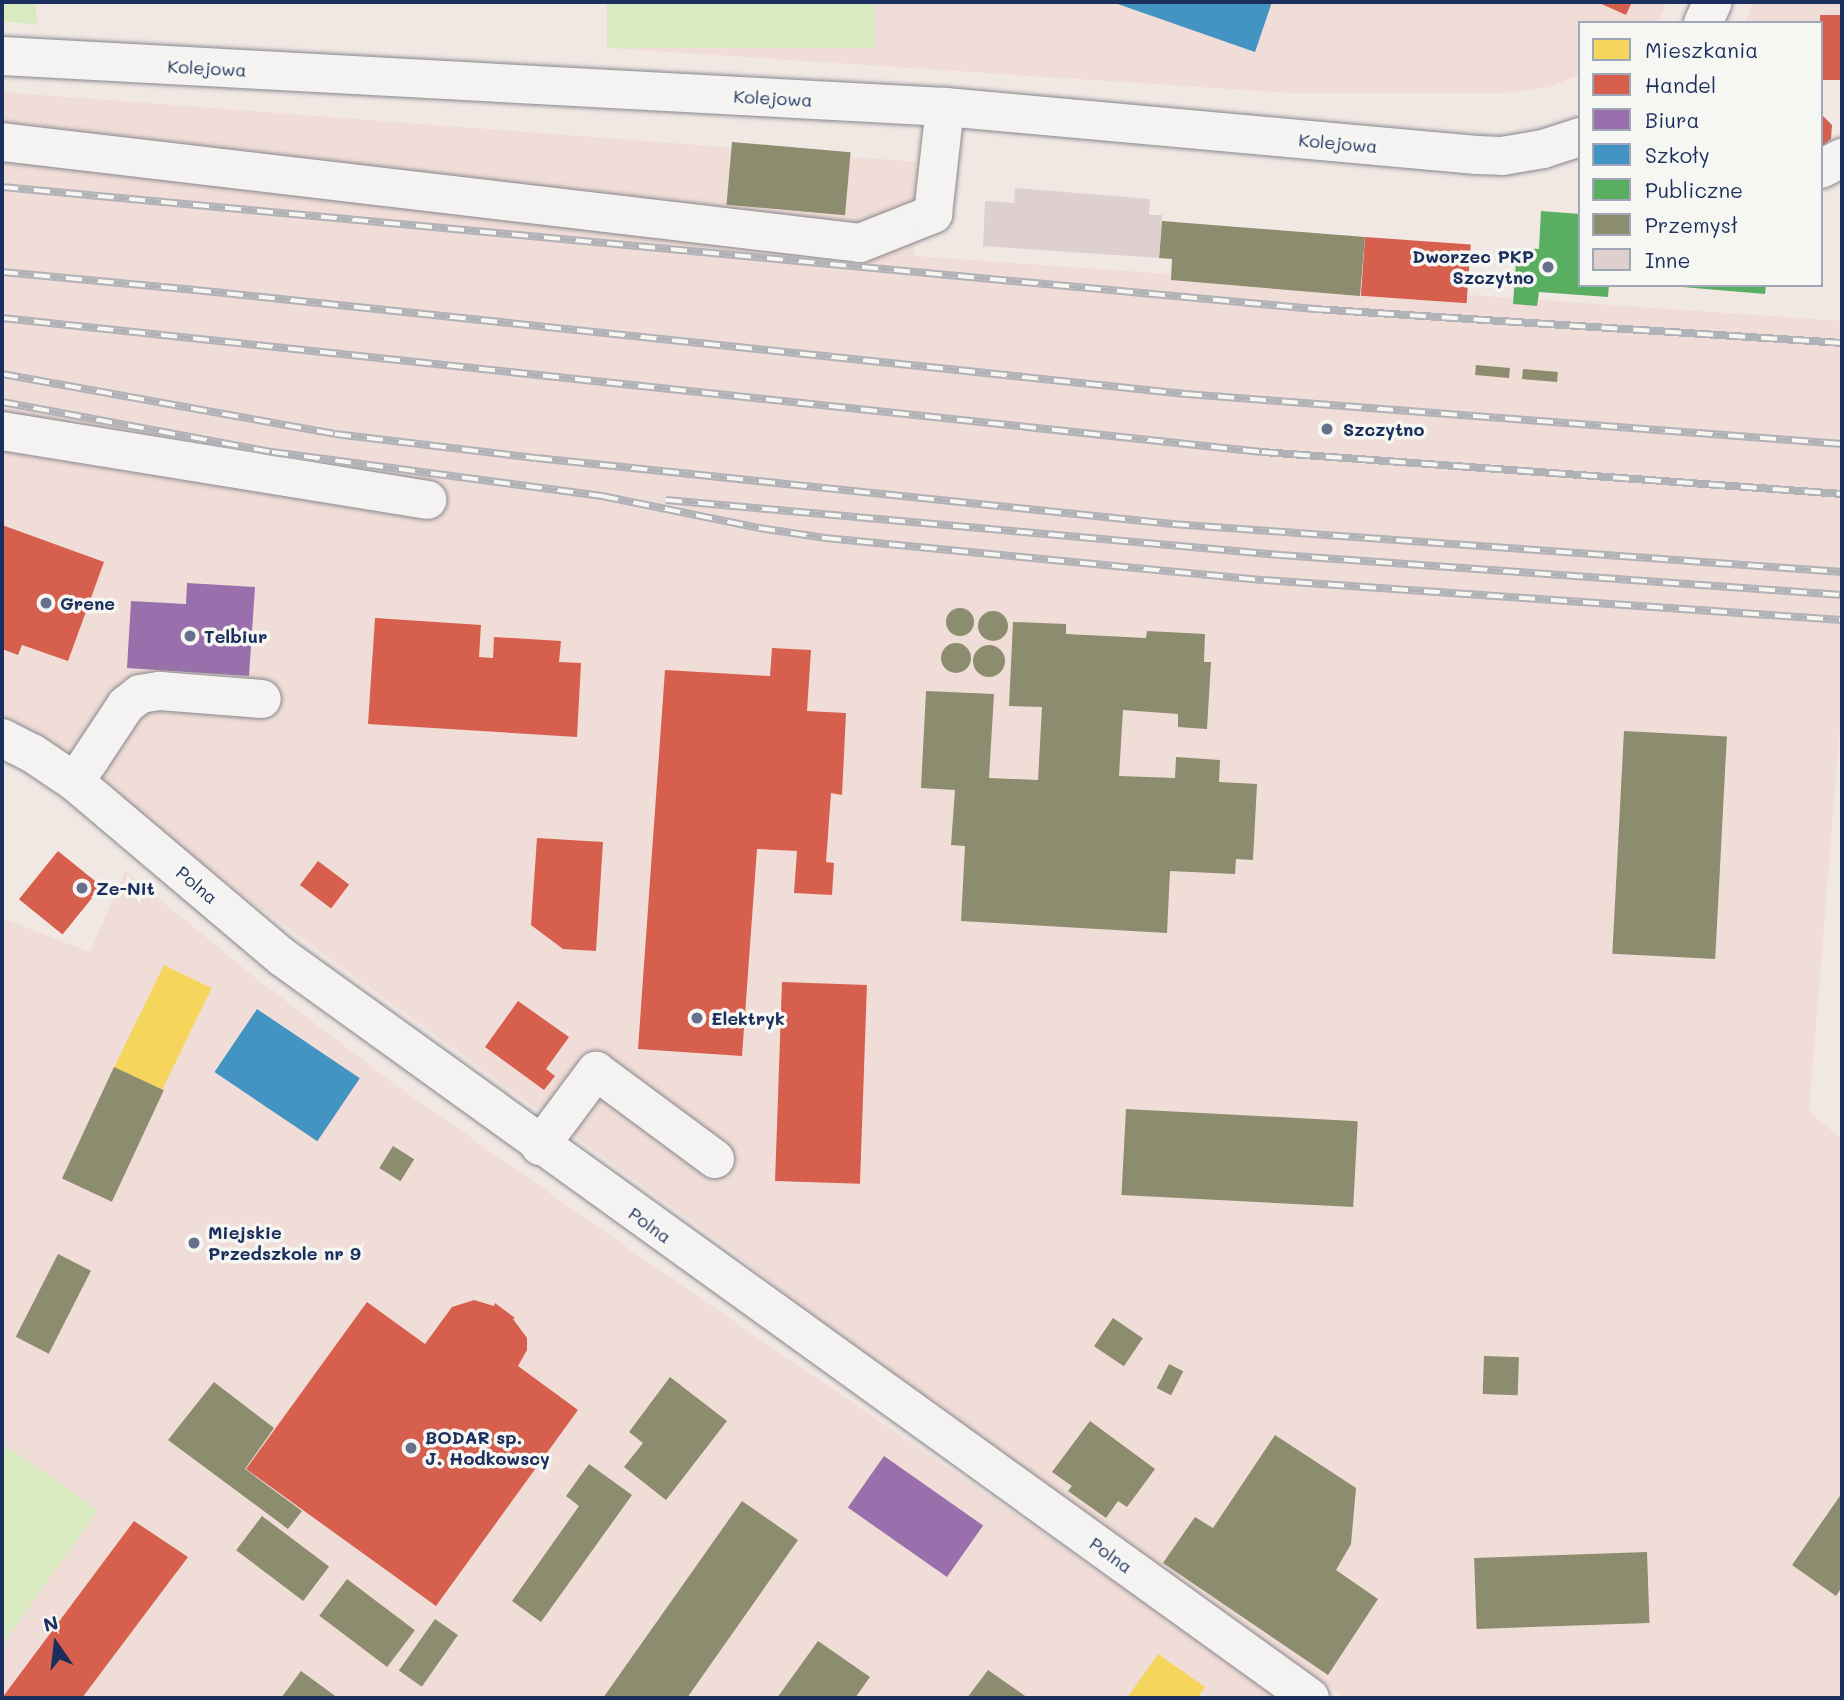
<!DOCTYPE html>
<meta charset="utf-8">
<style>
body{margin:0}
#map{position:relative;width:1844px;height:1700px;overflow:hidden;background:#f1e8e4;font-family:Mali,sans-serif}
div>[style]{position:absolute}
.built>*{inset:0;background:#f1ddd7}
.green>*{inset:0;background:#d9eac1;transform-origin:0 0}
.homes>*{inset:0;background:#f6d55c;transform-origin:0 0}
.shops>*{inset:0;background:#d6604d;transform-origin:0 0}
.offices>*{inset:0;background:#9970ab;transform-origin:0 0}
.schools>*{inset:0;background:#4393c3;transform-origin:0 0}
.public>*{inset:0;background:#5aae61}
.industry>*{inset:0;background:#8c8c6e;transform-origin:0 0}
.round{border-radius:50%}
.building>*{inset:0;background:#ddd0ce}
.roads{filter:drop-shadow(0 0 2px #87878e) drop-shadow(0 0 2px #87878e)}
.minor>*{height:38px;margin:-19px;padding:0 19px;transform-origin:19px;border-radius:19px;background:#f4f3f1}
.rail>*{height:8px;margin-top:-4px;transform-origin:0;background:repeating-linear-gradient(90deg,#f6f6f2 0 16px,#b1b2b7 0 32px);box-sizing:border-box;border-block:2px solid #b1b2b7}
.dots>*{width:19px;height:19px;translate:-50% -50%;box-sizing:border-box;border:4px solid #f6f6f2;border-radius:50%}
span{translate:-50% -50%;white-space:nowrap;text-align:center;line-height:1.15;-webkit-text-stroke:7px #f6f6f2;paint-order:stroke}
.street-label{font-size:18px;color:#1b2f5e}
.poi-label{font-size:18px;color:#1b2f5e;font-weight:700}
.right{translate:-100% -50%;text-align:right}
.left{translate:0 -50%;text-align:left}
.frame{position:absolute;inset:0;border:4px solid #1b2f5e;pointer-events:none}
.legend{position:absolute;left:1578px;top:21px;width:245px;height:266px;box-sizing:border-box;background:#f6f6f2;border:2px solid #9ea6b7;margin:0;padding:9px 12px;list-style:none;font-size:21px;color:#1b2f5e}
.legend li{display:flex;align-items:center;gap:14px;height:35px}
.legend b{width:35px;border:2px solid #9ea6b7}
.north{position:absolute;left:21px;top:1609px;width:70px;height:70px;-webkit-text-stroke:5px #f6f6f2;paint-order:stroke;rotate:346deg;font-size:19px;font-weight:700;line-height:28px;text-align:center;color:#1b2f5e}
.north::after{content:'';display:block;margin:auto;width:24px;height:32px;background:#1b2f5e;clip-path:polygon(50% 0,100% 100%,50% 72%,0 100%)}
</style>
<div id="map">
<div class="built">
<div style="clip-path:polygon(606px 2px,1667px 2px,1657px 23px,1580px 23px,1580px 74px,1550px 87px,1507px 93px,1290px 93px,608px 48px)"></div>
<div style="clip-path:polygon(1753px 2px,1842px 2px,1842px 72px,1821px 71px,1821px 23px,1745px 23px)"></div>
<div style="clip-path:polygon(2px 92px,920px 162px,914px 256px,1842px 321px,1842px 703px,1809px 1112px,1842px 1139px,1842px 1698px,1345px 1698px,1108px 1532px,798px 1304px,731px 1250px,2px 721px)"></div>
<div style="clip-path:polygon(125px 871px,257px 979px,393px 1083px,662px 1272px,1284px 1698px,2px 1698px,2px 1645px,98px 1510px,2px 1443px,2px 918px,90px 952px)"></div>
</div>
<div class="green">
<div style="clip-path:polygon(2px 2px,35px 2px,38px 25px,2px 21px)"></div>
<div style="left:607px;top:2px;width:267px;height:46px"></div>
<div style="clip-path:polygon(2px 1443px,98px 1510px,2px 1645px)"></div>
</div>
<div class="homes">
<div style="left:164px;top:965px;width:53px;height:114px;rotate:26deg"></div>
<div style="clip-path:polygon(1158px 1654px,1205px 1687px,1197px 1698px,1127px 1698px)"></div>
</div>
<div class="shops">
<div style="clip-path:polygon(1597px 2px,1632px 2px,1626px 15px)"></div>
<div style="left:1842px;top:15px;width:65px;height:22px;rotate:90deg"></div>
<div style="clip-path:polygon(1821px 114px,1832px 125px,1831px 139px,1821px 147px)"></div>
<div style="left:1365px;top:237px;width:106px;height:59px;rotate:4deg"></div>
<div style="clip-path:polygon(2px 525px,104px 562px,68px 661px,22px 645px,18px 655px,2px 649px)"></div>
<div style="clip-path:polygon(375px 618px,481px 625px,479px 657px,493px 658px,494px 637px,561px 641px,559px 662px,581px 663px,577px 737px,368px 724px)"></div>
<div style="clip-path:polygon(772px 648px,811px 650px,807px 711px,846px 713px,842px 795px,831px 793px,826px 862px,834px 863px,832px 895px,794px 893px,797px 851px,757px 849px,742px 1056px,638px 1049px,665px 670px,770px 676px)"></div>
<div style="clip-path:polygon(537px 838px,603px 842px,596px 951px,563px 949px,531px 925px)"></div>
<div style="left:58px;top:851px;width:56px;height:62px;rotate:39deg"></div>
<div style="left:318px;top:861px;width:39px;height:30px;rotate:37deg"></div>
<div style="left:782px;top:982px;width:85px;height:199px;rotate:2deg"></div>
<div style="clip-path:polygon(518px 1001px,569px 1037px,546px 1069px,555px 1076px,544px 1090px,485px 1047px)"></div>
<div style="clip-path:polygon(474px 1300px,494px 1306px,495px 1303px,515px 1318px,513px 1319px,527px 1338px,527px 1350px,518px 1366px,578px 1410px,436px 1606px,246px 1469px,367px 1302px,425px 1344px,452px 1307px)"></div>
<div style="clip-path:polygon(134px 1521px,188px 1557px,82px 1698px,2px 1698px)"></div>
</div>
<div class="offices">
<div style="clip-path:polygon(187px 583px,255px 587px,249px 676px,127px 668px,131px 601px,186px 604px)"></div>
<div style="left:884px;top:1456px;width:121px;height:63px;rotate:35deg"></div>
</div>
<div class="schools">
<div style="clip-path:polygon(1112px 2px,1272px 2px,1255px 52px)"></div>
<div style="left:257px;top:1009px;width:124px;height:76px;rotate:34deg"></div>
</div>
<div class="public">
<div style="clip-path:polygon(1541px 211px,1580px 214px,1580px 285px,1609px 285px,1608px 297px,1539px 292px,1537px 306px,1513px 304px,1517px 248px,1539px 249px)"></div>
<div style="clip-path:polygon(1658px 285px,1766px 285px,1765px 294px)"></div>
</div>
<div class="industry">
<div style="left:732px;top:142px;width:119px;height:63px;rotate:5deg"></div>
<div style="clip-path:polygon(1162px 221px,1365px 237px,1360px 296px,1171px 280px,1172px 259px,1159px 258px)"></div>
<div style="left:1476px;top:365px;width:34px;height:10px;rotate:5deg"></div>
<div style="left:1523px;top:369px;width:35px;height:10px;rotate:5deg"></div>
<div class="round" style="left:946px;top:608px;width:28px;height:28px"></div>
<div class="round" style="left:978px;top:611px;width:30px;height:30px"></div>
<div style="clip-path:polygon(1013px 622px,1066px 624px,1066px 634px,1146px 638px,1147px 631px,1205px 634px,1204px 662px,1211px 662px,1207px 729px,1178px 727px,1178px 714px,1123px 710px,1119px 776px,1175px 778px,1176px 757px,1220px 760px,1219px 782px,1257px 784px,1253px 860px,1236px 859px,1235px 874px,1170px 871px,1167px 933px,961px 921px,965px 846px,951px 845px,955px 790px,921px 788px,926px 691px,994px 694px,989px 778px,1038px 780px,1042px 707px,1009px 706px)"></div>
<div class="round" style="left:941px;top:643px;width:30px;height:30px"></div>
<div class="round" style="left:973px;top:645px;width:32px;height:32px"></div>
<div style="left:1624px;top:731px;width:103px;height:223px;rotate:3deg"></div>
<div style="left:114px;top:1067px;width:55px;height:123px;rotate:25deg"></div>
<div style="left:1126px;top:1109px;width:232px;height:86px;rotate:3deg"></div>
<div style="left:393px;top:1146px;width:25px;height:26px;rotate:32deg"></div>
<div style="left:58px;top:1254px;width:37px;height:93px;rotate:27deg"></div>
<div style="left:1113px;top:1318px;width:36px;height:34px;rotate:34deg"></div>
<div style="left:1484px;top:1356px;width:35px;height:38px;rotate:2deg"></div>
<div style="left:1169px;top:1364px;width:16px;height:27px;rotate:27deg"></div>
<div style="clip-path:polygon(670px 1377px,727px 1421px,666px 1500px,624px 1467px,643px 1443px,629px 1432px)"></div>
<div style="clip-path:polygon(214px 1382px,274px 1428px,245px 1469px,302px 1511px,288px 1529px,168px 1440px)"></div>
<div style="clip-path:polygon(1090px 1421px,1155px 1469px,1127px 1507px,1118px 1501px,1106px 1518px,1068px 1491px,1072px 1486px,1052px 1472px)"></div>
<div style="clip-path:polygon(1275px 1435px,1356px 1488px,1351px 1544px,1336px 1570px,1378px 1599px,1328px 1675px,1163px 1563px,1195px 1517px,1213px 1528px)"></div>
<div style="clip-path:polygon(589px 1464px,632px 1495px,541px 1622px,512px 1601px,579px 1506px,566px 1496px)"></div>
<div style="clip-path:polygon(1842px 1493px,1842px 1587px,1836px 1596px,1792px 1565px)"></div>
<div style="clip-path:polygon(742px 1501px,798px 1540px,687px 1698px,603px 1698px)"></div>
<div style="left:262px;top:1516px;width:84px;height:43px;rotate:37deg"></div>
<div style="left:1647px;top:1552px;width:71px;height:173px;rotate:88deg"></div>
<div style="left:347px;top:1579px;width:85px;height:46px;rotate:37deg"></div>
<div style="left:435px;top:1619px;width:28px;height:63px;rotate:35deg"></div>
<div style="clip-path:polygon(818px 1641px,870px 1677px,855px 1698px,777px 1698px)"></div>
<div style="clip-path:polygon(988px 1670px,1028px 1698px,967px 1698px)"></div>
<div style="clip-path:polygon(301px 1671px,338px 1698px,281px 1698px)"></div>
</div>
<div class="building">
<div style="clip-path:polygon(1015px 188px,1150px 199px,1149px 215px,1162px 215px,1159px 258px,983px 246px,985px 201px,1014px 203px)"></div>
</div>
<div class="roads">
<div class="minor">
<div style="left:1703px;top:23px;width:23px;rotate:-65deg"></div>
<div style="left:2px;top:56px;width:944px;rotate:3.1deg"></div>
<div style="left:945px;top:107px;width:534px;rotate:5.16deg"></div>
<div style="left:1477px;top:155px;width:25px;rotate:2deg"></div>
<div style="left:1502px;top:156px;width:42px;rotate:-9.7deg"></div>
<div style="left:1543px;top:149px;width:39px;rotate:-18deg"></div>
<div style="left:2px;top:142px;width:864px;rotate:6.71deg"></div>
<div style="left:860px;top:243px;width:79px;rotate:-21.7deg"></div>
<div style="left:933px;top:214px;width:108px;rotate:-83.6deg"></div>
<div style="left:1821px;top:169px;width:24px;rotate:-28deg"></div>
<div style="left:2px;top:431px;width:431px;rotate:9.2deg"></div>
<div style="left:2px;top:738px;width:34px;rotate:27deg"></div>
<div style="left:32px;top:753px;width:52px;rotate:34deg"></div>
<div style="left:75px;top:782px;width:271px;rotate:40.2deg"></div>
<div style="left:282px;top:957px;width:1267px;rotate:35.78deg"></div>
<div style="left:75px;top:782px;width:92px;rotate:-56.5deg"></div>
<div style="left:126px;top:705px;width:18px;rotate:-38deg"></div>
<div style="left:140px;top:694px;width:20px;rotate:-9deg"></div>
<div style="left:160px;top:691px;width:102px;rotate:4.5deg"></div>
<div style="left:540px;top:1146px;width:94px;rotate:-53.3deg"></div>
<div style="left:596px;top:1071px;width:148px;rotate:36.5deg"></div>
</div>
</div>
<div class="rail">
<div style="left:2px;top:187px;width:1318px;rotate:5.31deg"></div>
<div style="left:1314px;top:309px;width:529px;rotate:3.68deg"></div>
<div style="left:2px;top:272px;width:194px;rotate:5.3deg"></div>
<div style="left:195px;top:290px;width:996px;rotate:5.99deg"></div>
<div style="left:1186px;top:394px;width:658px;rotate:4.36deg"></div>
<div style="left:2px;top:318px;width:1267px;rotate:6.07deg"></div>
<div style="left:1262px;top:452px;width:582px;rotate:4.14deg"></div>
<div style="left:2px;top:374px;width:338px;rotate:10.2deg"></div>
<div style="left:335px;top:434px;width:202px;rotate:6.8deg"></div>
<div style="left:536px;top:458px;width:640px;rotate:5.92deg"></div>
<div style="left:1173px;top:524px;width:671px;rotate:4.1deg"></div>
<div style="left:2px;top:402px;width:275px;rotate:10.5deg"></div>
<div style="left:272px;top:452px;width:333px;rotate:7.6deg"></div>
<div style="left:602px;top:496px;width:160px;rotate:11.5deg"></div>
<div style="left:759px;top:528px;width:67px;rotate:8.6deg"></div>
<div style="left:825px;top:538px;width:441px;rotate:5.5deg"></div>
<div style="left:1264px;top:580px;width:579px;rotate:3.96deg"></div>
<div style="left:666px;top:500px;width:616px;rotate:5.12deg"></div>
<div style="left:1280px;top:555px;width:563px;rotate:4.07deg"></div>
</div>
<div class="dots">
<div style="left:1548px;top:267px;background:#66708d"></div>
<div style="left:1327px;top:429px;background:#66708d"></div>
<div style="left:46px;top:603px;background:#66708d"></div>
<div style="left:190px;top:636px;background:#66708d"></div>
<div style="left:82px;top:888px;background:#66708d"></div>
<div style="left:697px;top:1018px;background:#66708d"></div>
<div style="left:194px;top:1243px;background:#66708d"></div>
<div style="left:411px;top:1448px;background:#66708d"></div>
</div>
<div class="street-label">
<span style="left:207px;top:68px;rotate:3deg">Kolejowa</span>
<span style="left:773px;top:98px;rotate:3deg">Kolejowa</span>
<span style="left:1338px;top:143px;rotate:5deg">Kolejowa</span>
<span style="left:197px;top:885px;rotate:40deg">Polna</span>
<span style="left:650px;top:1225px;rotate:36deg">Polna</span>
<span style="left:1111px;top:1555px;rotate:36deg">Polna</span>
</div>
<div class="poi-label">
<span class="right" style="left:1534px;top:267px">Dworzec PKP<br>Szczytno</span>
<span class="left" style="left:1343px;top:429px">Szczytno</span>
<span class="left" style="left:60px;top:603px">Grene</span>
<span class="left" style="left:204px;top:636px">Telbiur</span>
<span class="left" style="left:96px;top:888px">Ze-Nit</span>
<span class="left" style="left:711px;top:1018px">Elektryk</span>
<span class="left" style="left:208px;top:1243px">Miejskie<br>Przedszkole nr 9</span>
<span class="left" style="left:425px;top:1448px">BODAR sp.<br>J. Hodkowscy</span>
</div>
<div class="frame"></div>
<ul class="legend">
<li><b style="height:19px;background:#f6d55c"></b>Mieszkania</li>
<li><b style="height:19px;background:#d6604d"></b>Handel</li>
<li><b style="height:19px;background:#9970ab"></b>Biura</li>
<li><b style="height:19px;background:#4393c3"></b>Szkoły</li>
<li><b style="height:19px;background:#5aae61"></b>Publiczne</li>
<li><b style="height:19px;background:#8c8c6e"></b>Przemysł</li>
<li><b style="height:19px;background:#ddd0ce"></b>Inne</li>
</ul>
<div class="north">N</div>
</div>
